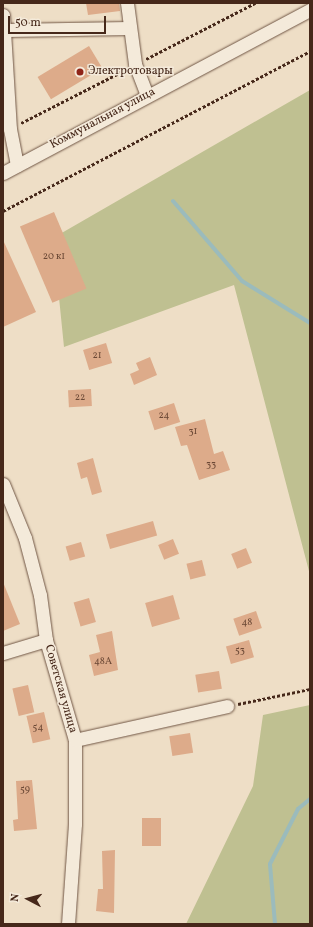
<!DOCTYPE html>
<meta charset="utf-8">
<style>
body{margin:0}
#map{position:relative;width:313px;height:927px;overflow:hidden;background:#eedec6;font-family:Vollkorn,serif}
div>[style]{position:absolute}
.green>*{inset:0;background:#bfc091}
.stream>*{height:4px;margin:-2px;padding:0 2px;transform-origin:2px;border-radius:2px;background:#9bbbbc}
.building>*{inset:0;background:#ddab8a;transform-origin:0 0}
.path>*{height:2.5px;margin-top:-1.25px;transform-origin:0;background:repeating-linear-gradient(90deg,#46281a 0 3px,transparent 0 5px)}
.roads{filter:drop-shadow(0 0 1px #705645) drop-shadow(0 0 1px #705645)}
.minor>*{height:13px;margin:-6.5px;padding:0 6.5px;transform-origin:6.5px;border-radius:6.5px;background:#f4eada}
.dots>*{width:11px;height:11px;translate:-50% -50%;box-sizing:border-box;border:2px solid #f4eada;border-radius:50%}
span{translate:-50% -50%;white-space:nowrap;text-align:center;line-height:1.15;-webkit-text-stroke:3px #f4eada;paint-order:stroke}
.number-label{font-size:10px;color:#6c4936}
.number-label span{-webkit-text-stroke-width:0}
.poi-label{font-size:12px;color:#46281a}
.left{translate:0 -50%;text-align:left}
.street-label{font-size:12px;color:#46281a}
.frame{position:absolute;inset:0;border:4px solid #46281a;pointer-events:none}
.north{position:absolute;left:8px;top:879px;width:40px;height:40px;-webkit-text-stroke:3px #f4eada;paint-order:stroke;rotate:276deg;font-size:11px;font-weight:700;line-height:16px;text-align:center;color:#46281a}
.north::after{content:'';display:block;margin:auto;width:14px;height:18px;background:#46281a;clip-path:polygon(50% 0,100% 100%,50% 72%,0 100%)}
.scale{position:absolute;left:8px;top:16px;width:98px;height:18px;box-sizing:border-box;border:2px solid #46281a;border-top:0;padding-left:5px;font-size:12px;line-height:14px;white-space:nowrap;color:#46281a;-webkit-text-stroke:3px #f4eada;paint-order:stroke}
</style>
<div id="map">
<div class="green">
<div style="clip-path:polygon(310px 90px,310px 575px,234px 285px,64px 347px,53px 238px)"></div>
<div style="clip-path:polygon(310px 705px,310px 924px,186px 924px,253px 786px,263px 715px)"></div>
</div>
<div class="stream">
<div style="left:173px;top:201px;width:106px;rotate:49.2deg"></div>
<div style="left:242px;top:281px;width:80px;rotate:31.7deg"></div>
<div style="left:275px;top:924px;width:60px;rotate:-94.8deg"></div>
<div style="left:270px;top:864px;width:62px;rotate:-63deg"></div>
<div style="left:298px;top:809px;width:16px;rotate:-40deg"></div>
</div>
<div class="building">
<div style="clip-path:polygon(86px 3px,119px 3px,120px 11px,88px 15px)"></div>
<div style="left:89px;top:46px;width:26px;height:60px;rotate:59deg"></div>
<div style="left:54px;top:212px;width:83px;height:37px;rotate:67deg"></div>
<div style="clip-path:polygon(3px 240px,36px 312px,3px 327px)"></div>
<div style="left:106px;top:343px;width:21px;height:24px;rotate:73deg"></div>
<div style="clip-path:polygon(150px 357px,157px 375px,134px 385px,130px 374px,139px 370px,136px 363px)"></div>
<div style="left:91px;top:389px;width:17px;height:23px;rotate:87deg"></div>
<div style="left:174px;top:403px;width:20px;height:27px;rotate:72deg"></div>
<div style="clip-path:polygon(205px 419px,214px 454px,223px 451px,230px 470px,199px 480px,187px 445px,181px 446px,175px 427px)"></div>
<div style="clip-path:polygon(93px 458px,102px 492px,92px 495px,87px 477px,81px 479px,77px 463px)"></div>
<div style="left:153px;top:521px;width:15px;height:49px;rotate:74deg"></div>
<div style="left:173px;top:539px;width:16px;height:16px;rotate:68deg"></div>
<div style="left:81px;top:542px;width:15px;height:16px;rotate:74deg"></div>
<div style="left:246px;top:548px;width:16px;height:16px;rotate:68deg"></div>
<div style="left:202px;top:560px;width:16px;height:16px;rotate:76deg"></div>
<div style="clip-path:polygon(3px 582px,20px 624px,3px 631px)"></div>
<div style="left:173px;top:595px;width:25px;height:29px;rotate:74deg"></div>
<div style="left:89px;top:598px;width:25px;height:16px;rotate:74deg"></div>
<div style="left:256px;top:611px;width:18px;height:24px;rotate:71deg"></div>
<div style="clip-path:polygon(112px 631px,118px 670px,94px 676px,89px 655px,100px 652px,96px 635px)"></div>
<div style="left:249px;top:640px;width:18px;height:24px;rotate:74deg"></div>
<div style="left:219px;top:671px;width:18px;height:24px;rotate:81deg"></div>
<div style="left:28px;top:685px;width:28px;height:16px;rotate:77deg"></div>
<div style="left:44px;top:712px;width:28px;height:18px;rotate:77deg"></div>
<div style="left:190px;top:733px;width:20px;height:21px;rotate:81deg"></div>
<div style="clip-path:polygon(32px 780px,37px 829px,14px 831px,13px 820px,18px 819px,16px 781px)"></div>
<div style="left:142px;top:818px;width:19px;height:28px"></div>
<div style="clip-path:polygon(115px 850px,114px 913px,96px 911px,98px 889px,103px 889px,102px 851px)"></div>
</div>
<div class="path">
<div style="left:146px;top:59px;width:123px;rotate:-27.2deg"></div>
<div style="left:21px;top:123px;width:117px;rotate:-27deg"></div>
<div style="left:3px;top:211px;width:346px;rotate:-27.5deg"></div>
<div style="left:238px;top:704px;width:74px;rotate:-11.8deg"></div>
</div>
<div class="roads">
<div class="minor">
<div style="left:127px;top:3px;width:62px;rotate:82.5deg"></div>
<div style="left:135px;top:64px;width:34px;rotate:69deg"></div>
<div style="left:3px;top:15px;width:114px;rotate:86.5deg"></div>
<div style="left:10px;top:129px;width:37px;rotate:79deg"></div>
<div style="left:6px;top:30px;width:123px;rotate:-0.9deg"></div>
<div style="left:3px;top:173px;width:348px;rotate:-28deg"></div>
<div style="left:3px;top:484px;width:58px;rotate:67.8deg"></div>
<div style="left:25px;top:538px;width:59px;rotate:75.3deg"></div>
<div style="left:40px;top:595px;width:45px;rotate:82.4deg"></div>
<div style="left:46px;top:640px;width:104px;rotate:73.8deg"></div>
<div style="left:75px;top:740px;width:84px;rotate:90deg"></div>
<div style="left:75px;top:824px;width:100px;rotate:94deg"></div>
<div style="left:3px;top:653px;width:45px;rotate:-16.8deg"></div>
<div style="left:75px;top:740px;width:156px;rotate:-12.6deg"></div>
</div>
</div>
<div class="dots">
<div style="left:80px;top:72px;background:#8f2418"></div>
</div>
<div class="number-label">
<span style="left:54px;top:257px">20 к1</span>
<span style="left:97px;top:356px">21</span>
<span style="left:80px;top:398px">22</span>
<span style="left:164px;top:416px">24</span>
<span style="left:193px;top:432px">31</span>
<span style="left:211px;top:465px">33</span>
<span style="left:247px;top:623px">48</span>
<span style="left:240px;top:651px">53</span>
<span style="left:103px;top:662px">48А</span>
<span style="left:38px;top:728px">54</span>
<span style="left:25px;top:790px">59</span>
</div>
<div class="poi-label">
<span class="left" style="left:88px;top:72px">Электротовары</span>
</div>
<div class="street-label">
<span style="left:103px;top:119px;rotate:-28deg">Коммунальная улица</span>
<span style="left:60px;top:689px;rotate:74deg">Советская улица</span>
</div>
<div class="frame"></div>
<div class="north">N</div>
<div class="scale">50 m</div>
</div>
